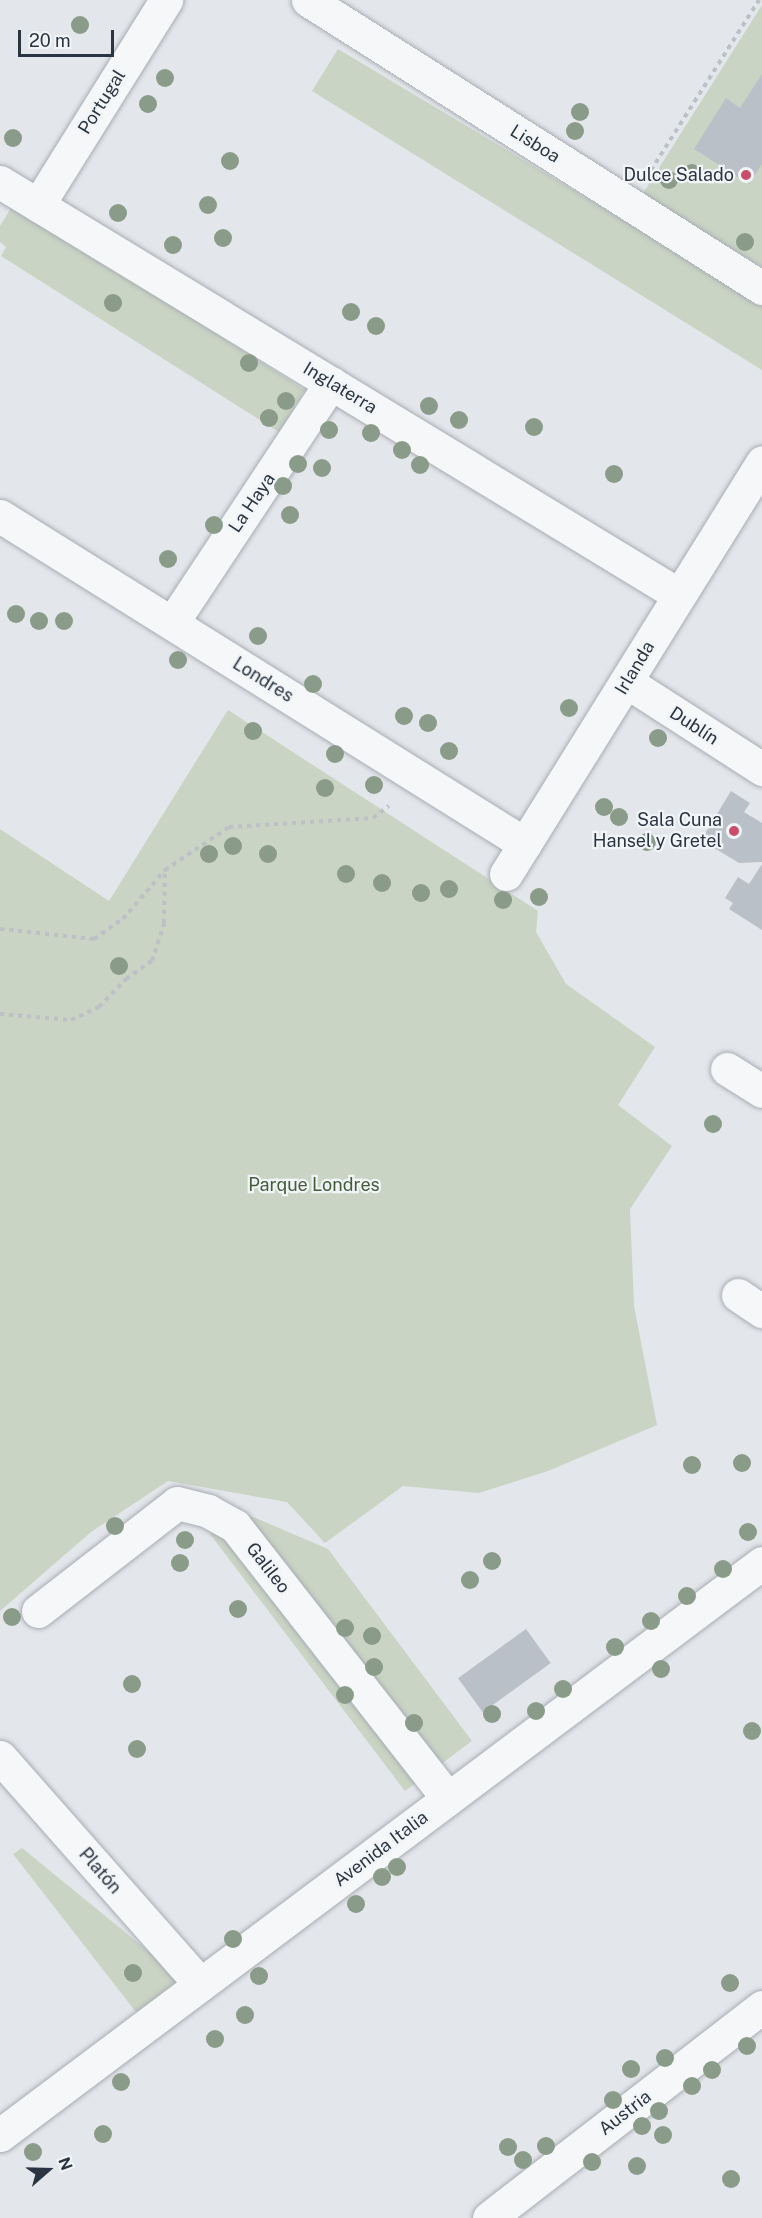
<!DOCTYPE html>
<meta charset="utf-8">
<style>
body{margin:0}
#map{position:relative;width:762px;height:2218px;overflow:hidden;background:#e3e6ea;font-family:"Public Sans",sans-serif}
div>[style]{position:absolute}
.green>*{inset:0;background:#c9d4c4}
.building>*{inset:0;background:#bac0c7;transform-origin:0 0}
.path>*{height:4px;margin-top:-2px;transform-origin:0;background:repeating-linear-gradient(90deg,#bcc1c6 0 4.5px,transparent 0 9px)}
.roads{filter:drop-shadow(0 0 2px #a8adb4) drop-shadow(0 0 2px #a8adb4)}
.minor>*{height:33px;margin:-16.5px;padding:0 16.5px;transform-origin:16.5px;border-radius:16.5px;background:#f5f7f9}
.trees>*{width:18px;height:18px;margin:-9px;border-radius:50%;background:#8b9b89}
.dots>*{width:16px;height:16px;translate:-50% -50%;box-sizing:border-box;border:3px solid #f2f5f8;border-radius:50%}
span{translate:-50% -50%;white-space:nowrap;text-align:center;line-height:1.15;-webkit-text-stroke:4.5px #f2f5f8;paint-order:stroke}
.street-label{font-size:18px;color:#2b3542}
.poi-label{font-size:18px;color:#2b3542}
.right{translate:-100% -50%;text-align:right}
.park-label{font-size:18px;color:#435d39}
.north{position:absolute;left:18px;top:2140px;width:60px;height:60px;-webkit-text-stroke:4px #f2f5f8;paint-order:stroke;rotate:70deg;font-size:16px;font-weight:700;line-height:24px;text-align:center;color:#2b3542}
.north::after{content:'';display:block;margin:auto;width:21px;height:27px;background:#2b3542;clip-path:polygon(50% 0,100% 100%,50% 72%,0 100%)}
.scale{position:absolute;left:18px;top:30px;width:96px;height:27px;box-sizing:border-box;border:3px solid #2b3542;border-top:0;padding-left:8px;font-size:18px;line-height:21px;white-space:nowrap;color:#2b3542;-webkit-text-stroke:4px #f2f5f8;paint-order:stroke}
</style>
<div id="map">
<div class="green">
<div style="clip-path:polygon(762px 5px,762px 267px,642px 195px)"></div>
<div style="clip-path:polygon(338px 49px,762px 303px,762px 370px,312px 91px)"></div>
<div style="clip-path:polygon(13px 205px,305px 390px,279px 432px,1px 256px,6px 247px,0 242px,0 226px)"></div>
<div style="clip-path:polygon(228px 710px,538px 911px,536px 932px,566px 984px,655px 1047px,618px 1105px,672px 1146px,630px 1209px,634px 1306px,657px 1425px,548px 1471px,479px 1493px,403px 1486px,325px 1543px,287px 1502px,168px 1481px,91px 1532px,0 1611px,0 829px,109px 901px)"></div>
<div style="clip-path:polygon(237px 1510px,328px 1549px,472px 1741px,405px 1791px,210px 1534px)"></div>
<div style="clip-path:polygon(22px 1848px,185px 1981px,139px 2016px,13px 1854px)"></div>
</div>
<div class="building">
<div style="clip-path:polygon(762px 74px,762px 164px,749px 184px,694px 149px,726px 98px,740px 108px)"></div>
<div style="clip-path:polygon(731px 791px,750px 803px,744px 812px,762px 823px,762px 862px,739px 863px,701px 840px)"></div>
<div style="clip-path:polygon(762px 864px,762px 930px,729px 909px,733px 903px,725px 898px,738px 877px,749px 884px)"></div>
<div style="left:526px;top:1629px;width:42px;height:84px;rotate:54deg"></div>
</div>
<div class="path">
<div style="left:646px;top:178px;width:211px;rotate:-57.6deg"></div>
<div style="left:0;top:929px;width:95px;rotate:6.1deg"></div>
<div style="left:94px;top:939px;width:35px;rotate:-35deg"></div>
<div style="left:123px;top:919px;width:65px;rotate:-49.4deg"></div>
<div style="left:165px;top:870px;width:77px;rotate:-33.9deg"></div>
<div style="left:229px;top:827px;width:144px;rotate:-3.6deg"></div>
<div style="left:373px;top:818px;width:20px;rotate:-37deg"></div>
<div style="left:0;top:1014px;width:71px;rotate:4.8deg"></div>
<div style="left:71px;top:1020px;width:31px;rotate:-25deg"></div>
<div style="left:99px;top:1007px;width:39px;rotate:-46deg"></div>
<div style="left:126px;top:979px;width:32px;rotate:-35deg"></div>
<div style="left:152px;top:961px;width:40px;rotate:-72deg"></div>
<div style="left:164px;top:923px;width:52px;rotate:-88.9deg"></div>
</div>
<div class="roads">
<div class="minor">
<div style="left:308px;top:0;width:538px;rotate:32.39deg"></div>
<div style="left:0;top:182px;width:795px;rotate:31.31deg"></div>
<div style="left:38px;top:205px;width:242px;rotate:-58deg"></div>
<div style="left:0;top:516px;width:619px;rotate:32deg"></div>
<div style="left:172px;top:623px;width:288px;rotate:-56.5deg"></div>
<div style="left:627px;top:682px;width:161px;rotate:32.8deg"></div>
<div style="left:506px;top:874px;width:485px;rotate:-58.1deg"></div>
<div style="left:727px;top:1069px;width:41px;rotate:32.2deg"></div>
<div style="left:738px;top:1295px;width:29px;rotate:34deg"></div>
<div style="left:38px;top:1611px;width:176px;rotate:-37.8deg"></div>
<div style="left:177px;top:1503px;width:32px;rotate:14deg"></div>
<div style="left:208px;top:1511px;width:31px;rotate:29deg"></div>
<div style="left:235px;top:1526px;width:346px;rotate:52deg"></div>
<div style="left:0;top:1757px;width:303px;rotate:48.6deg"></div>
<div style="left:0;top:2135px;width:953px;rotate:-36.89deg"></div>
<div style="left:489px;top:2218px;width:345px;rotate:-37.7deg"></div>
</div>
</div>
<div class="trees">
<div style="left:80px;top:25px"></div>
<div style="left:165px;top:78px"></div>
<div style="left:148px;top:104px"></div>
<div style="left:580px;top:112px"></div>
<div style="left:575px;top:131px"></div>
<div style="left:13px;top:138px"></div>
<div style="left:230px;top:161px"></div>
<div style="left:692px;top:173px"></div>
<div style="left:669px;top:180px"></div>
<div style="left:208px;top:205px"></div>
<div style="left:118px;top:213px"></div>
<div style="left:223px;top:238px"></div>
<div style="left:745px;top:242px"></div>
<div style="left:173px;top:245px"></div>
<div style="left:113px;top:303px"></div>
<div style="left:351px;top:312px"></div>
<div style="left:376px;top:326px"></div>
<div style="left:249px;top:363px"></div>
<div style="left:286px;top:401px"></div>
<div style="left:429px;top:406px"></div>
<div style="left:269px;top:418px"></div>
<div style="left:459px;top:420px"></div>
<div style="left:534px;top:427px"></div>
<div style="left:329px;top:430px"></div>
<div style="left:371px;top:433px"></div>
<div style="left:402px;top:450px"></div>
<div style="left:298px;top:464px"></div>
<div style="left:420px;top:465px"></div>
<div style="left:322px;top:468px"></div>
<div style="left:614px;top:474px"></div>
<div style="left:283px;top:486px"></div>
<div style="left:290px;top:515px"></div>
<div style="left:214px;top:525px"></div>
<div style="left:168px;top:559px"></div>
<div style="left:16px;top:614px"></div>
<div style="left:39px;top:621px"></div>
<div style="left:64px;top:621px"></div>
<div style="left:258px;top:636px"></div>
<div style="left:178px;top:660px"></div>
<div style="left:313px;top:684px"></div>
<div style="left:569px;top:708px"></div>
<div style="left:404px;top:716px"></div>
<div style="left:428px;top:723px"></div>
<div style="left:253px;top:731px"></div>
<div style="left:658px;top:738px"></div>
<div style="left:449px;top:751px"></div>
<div style="left:335px;top:754px"></div>
<div style="left:374px;top:785px"></div>
<div style="left:325px;top:788px"></div>
<div style="left:604px;top:807px"></div>
<div style="left:619px;top:817px"></div>
<div style="left:647px;top:842px"></div>
<div style="left:233px;top:846px"></div>
<div style="left:209px;top:854px"></div>
<div style="left:268px;top:854px"></div>
<div style="left:346px;top:874px"></div>
<div style="left:382px;top:883px"></div>
<div style="left:449px;top:889px"></div>
<div style="left:421px;top:893px"></div>
<div style="left:539px;top:897px"></div>
<div style="left:503px;top:900px"></div>
<div style="left:119px;top:966px"></div>
<div style="left:713px;top:1124px"></div>
<div style="left:742px;top:1463px"></div>
<div style="left:692px;top:1465px"></div>
<div style="left:115px;top:1526px"></div>
<div style="left:748px;top:1532px"></div>
<div style="left:185px;top:1540px"></div>
<div style="left:492px;top:1561px"></div>
<div style="left:180px;top:1563px"></div>
<div style="left:723px;top:1569px"></div>
<div style="left:470px;top:1580px"></div>
<div style="left:687px;top:1596px"></div>
<div style="left:238px;top:1609px"></div>
<div style="left:12px;top:1617px"></div>
<div style="left:651px;top:1621px"></div>
<div style="left:345px;top:1628px"></div>
<div style="left:372px;top:1636px"></div>
<div style="left:615px;top:1647px"></div>
<div style="left:374px;top:1667px"></div>
<div style="left:661px;top:1669px"></div>
<div style="left:132px;top:1684px"></div>
<div style="left:563px;top:1689px"></div>
<div style="left:345px;top:1695px"></div>
<div style="left:536px;top:1711px"></div>
<div style="left:492px;top:1714px"></div>
<div style="left:414px;top:1723px"></div>
<div style="left:752px;top:1731px"></div>
<div style="left:137px;top:1749px"></div>
<div style="left:397px;top:1867px"></div>
<div style="left:382px;top:1877px"></div>
<div style="left:356px;top:1904px"></div>
<div style="left:233px;top:1939px"></div>
<div style="left:133px;top:1973px"></div>
<div style="left:259px;top:1976px"></div>
<div style="left:730px;top:1983px"></div>
<div style="left:245px;top:2015px"></div>
<div style="left:215px;top:2039px"></div>
<div style="left:747px;top:2046px"></div>
<div style="left:665px;top:2058px"></div>
<div style="left:631px;top:2069px"></div>
<div style="left:712px;top:2070px"></div>
<div style="left:121px;top:2082px"></div>
<div style="left:692px;top:2086px"></div>
<div style="left:613px;top:2100px"></div>
<div style="left:659px;top:2111px"></div>
<div style="left:642px;top:2126px"></div>
<div style="left:103px;top:2134px"></div>
<div style="left:663px;top:2135px"></div>
<div style="left:546px;top:2146px"></div>
<div style="left:508px;top:2147px"></div>
<div style="left:33px;top:2152px"></div>
<div style="left:523px;top:2160px"></div>
<div style="left:592px;top:2162px"></div>
<div style="left:637px;top:2166px"></div>
<div style="left:731px;top:2179px"></div>
</div>
<div class="dots">
<div style="left:746px;top:175px;background:#ca4d6a"></div>
<div style="left:734px;top:831px;background:#ca4d6a"></div>
</div>
<div class="street-label">
<span style="left:102px;top:102px;rotate:-58deg">Portugal</span>
<span style="left:535px;top:144px;rotate:32deg">Lisboa</span>
<span style="left:340px;top:388px;rotate:31deg">Inglaterra</span>
<span style="left:252px;top:503px;rotate:-56deg">La Haya</span>
<span style="left:635px;top:668px;rotate:-59deg">Irlanda</span>
<span style="left:263px;top:680px;rotate:32deg">Londres</span>
<span style="left:694px;top:726px;rotate:33deg">Dublín</span>
<span style="left:268px;top:1568px;rotate:52deg">Galileo</span>
<span style="left:381px;top:1849px;rotate:-37deg">Avenida Italia</span>
<span style="left:100px;top:1871px;rotate:49deg">Platón</span>
<span style="left:625px;top:2113px;rotate:-38deg">Austria</span>
</div>
<div class="poi-label">
<span class="right" style="left:734px;top:175px">Dulce Salado</span>
<span class="right" style="left:722px;top:831px">Sala Cuna<br>Hansel y Gretel</span>
</div>
<div class="park-label">
<span style="left:314px;top:1185px">Parque Londres</span>
</div>
<div class="north">N</div>
<div class="scale">20 m</div>
</div>
